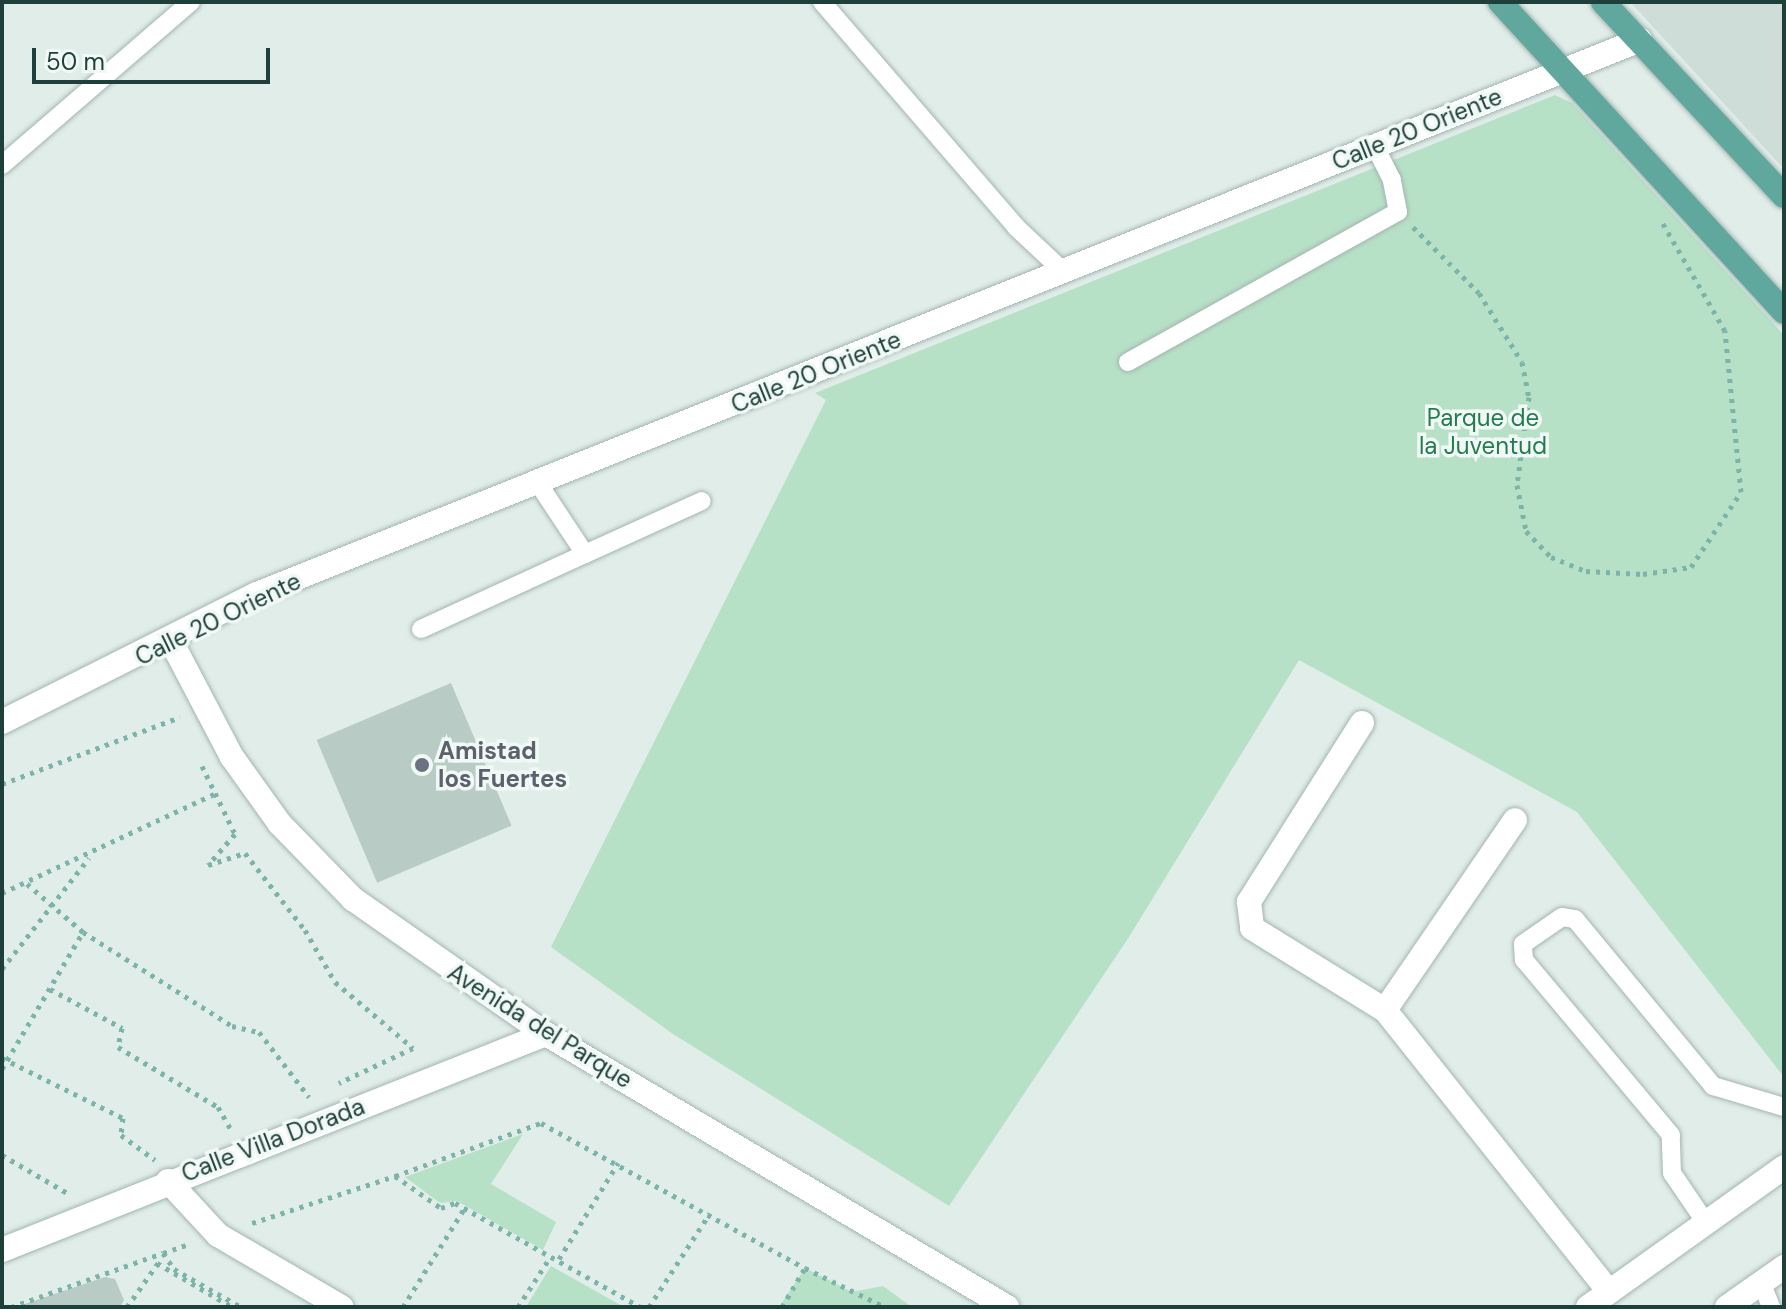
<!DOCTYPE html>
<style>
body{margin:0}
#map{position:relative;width:1786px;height:1309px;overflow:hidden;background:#e1ede9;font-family:"DM Sans",sans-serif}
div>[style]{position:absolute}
.built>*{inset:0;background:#cfddd8}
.green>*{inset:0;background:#b7e1c7}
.building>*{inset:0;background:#b8cbc5;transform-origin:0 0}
.path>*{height:5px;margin-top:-2.5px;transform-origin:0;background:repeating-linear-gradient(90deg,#7db4a9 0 4px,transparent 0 10px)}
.roads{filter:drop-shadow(0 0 2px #a3b5b1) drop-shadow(0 0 2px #a3b5b1)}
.service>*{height:18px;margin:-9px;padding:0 9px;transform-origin:9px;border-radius:9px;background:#fff}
.minor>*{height:24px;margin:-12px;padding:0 12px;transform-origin:12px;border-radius:12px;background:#fff}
.secondary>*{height:24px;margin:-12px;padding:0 12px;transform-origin:12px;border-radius:12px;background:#fff}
.primary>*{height:24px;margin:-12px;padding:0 12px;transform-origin:12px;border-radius:12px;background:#60a79d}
.dots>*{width:22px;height:22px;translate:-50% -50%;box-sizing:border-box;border:4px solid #f1f9f6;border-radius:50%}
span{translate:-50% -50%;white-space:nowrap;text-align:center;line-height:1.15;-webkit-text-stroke:7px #f1f9f6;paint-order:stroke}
.street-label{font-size:24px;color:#1f3f3a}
.park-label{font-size:24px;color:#257b50}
.worship-label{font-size:24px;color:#5b616d;font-weight:700}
.left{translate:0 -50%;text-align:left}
.frame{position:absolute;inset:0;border:4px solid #1f3f3a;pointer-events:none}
.scale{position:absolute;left:32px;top:48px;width:238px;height:36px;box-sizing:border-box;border:4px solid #1f3f3a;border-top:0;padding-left:10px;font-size:24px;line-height:28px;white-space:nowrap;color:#1f3f3a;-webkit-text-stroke:6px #f1f9f6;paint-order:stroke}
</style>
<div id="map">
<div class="built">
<div style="clip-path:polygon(1784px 2px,1784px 169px,1632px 4px)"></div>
</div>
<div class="green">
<div style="clip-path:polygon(1555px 95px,1572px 103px,1784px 335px,1784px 1077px,1577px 812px,1299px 660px,1129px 937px,949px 1206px,673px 1034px,551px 947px,826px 400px,815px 393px)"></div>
<div style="clip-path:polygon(523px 1134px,491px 1184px,556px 1222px,543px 1250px,457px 1201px,440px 1203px,405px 1177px)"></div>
<div style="clip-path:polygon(551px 1266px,624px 1307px,526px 1307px)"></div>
<div style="clip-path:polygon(805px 1268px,852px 1292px,883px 1286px,912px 1307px,779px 1307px)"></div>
</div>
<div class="building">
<div style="left:451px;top:683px;width:155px;height:146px;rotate:67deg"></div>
<div style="clip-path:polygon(105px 1277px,115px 1279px,124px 1300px,120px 1307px,16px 1307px)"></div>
</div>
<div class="path">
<div style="left:1413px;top:227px;width:93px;rotate:45deg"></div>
<div style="left:1479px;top:293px;width:81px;rotate:58.1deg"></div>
<div style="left:1522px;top:362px;width:36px;rotate:79deg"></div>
<div style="left:1529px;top:397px;width:89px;rotate:97.8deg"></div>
<div style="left:1517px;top:485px;width:47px;rotate:78.9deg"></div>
<div style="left:1526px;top:531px;width:36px;rotate:46deg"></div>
<div style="left:1551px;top:557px;width:38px;rotate:22deg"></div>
<div style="left:1586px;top:571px;width:57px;rotate:3deg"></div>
<div style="left:1643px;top:574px;width:49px;rotate:-8.3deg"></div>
<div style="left:1691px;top:567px;width:90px;rotate:-56.3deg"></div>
<div style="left:1741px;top:492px;width:162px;rotate:-95.7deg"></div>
<div style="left:1725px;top:331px;width:126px;rotate:-120deg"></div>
<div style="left:202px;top:766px;width:76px;rotate:64.1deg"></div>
<div style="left:235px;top:834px;width:41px;rotate:131.1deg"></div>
<div style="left:208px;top:865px;width:39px;rotate:-18deg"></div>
<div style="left:245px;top:853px;width:98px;rotate:52.1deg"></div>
<div style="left:305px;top:930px;width:60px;rotate:60deg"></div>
<div style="left:335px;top:982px;width:102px;rotate:40.2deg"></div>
<div style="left:413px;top:1048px;width:82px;rotate:154.7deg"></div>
<div style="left:2px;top:784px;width:190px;rotate:-20.6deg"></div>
<div style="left:2px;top:893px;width:234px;rotate:-25deg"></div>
<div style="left:83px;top:932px;width:176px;rotate:32.2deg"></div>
<div style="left:232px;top:1026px;width:28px;rotate:13deg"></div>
<div style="left:259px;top:1032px;width:82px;rotate:52.4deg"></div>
<div style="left:2px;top:969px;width:141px;rotate:-51.9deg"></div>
<div style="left:50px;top:989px;width:82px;rotate:28.4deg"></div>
<div style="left:122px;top:1028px;width:19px;rotate:102deg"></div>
<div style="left:118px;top:1047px;width:117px;rotate:31deg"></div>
<div style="left:218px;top:1107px;width:28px;rotate:60deg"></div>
<div style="left:2px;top:1058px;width:135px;rotate:26.4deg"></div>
<div style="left:123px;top:1118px;width:17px;rotate:97deg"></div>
<div style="left:121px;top:1135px;width:42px;rotate:36.3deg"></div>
<div style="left:2px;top:1069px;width:159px;rotate:-59.4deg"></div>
<div style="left:83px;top:932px;width:78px;rotate:-139.2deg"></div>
<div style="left:2px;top:1155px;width:78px;rotate:30.2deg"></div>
<div style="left:395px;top:1176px;width:155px;rotate:-20deg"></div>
<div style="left:541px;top:1123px;width:301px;rotate:28.8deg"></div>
<div style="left:252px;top:1223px;width:151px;rotate:-18.2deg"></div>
<div style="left:395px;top:1176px;width:56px;rotate:34.8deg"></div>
<div style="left:441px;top:1208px;width:15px;rotate:-20deg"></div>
<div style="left:455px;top:1203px;width:212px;rotate:29.3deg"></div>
<div style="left:163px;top:1253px;width:28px;rotate:-19deg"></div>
<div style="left:559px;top:1259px;width:113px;rotate:-58.4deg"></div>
<div style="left:157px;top:1263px;width:87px;rotate:30.4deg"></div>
<div style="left:11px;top:1307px;width:161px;rotate:-19.6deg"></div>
<div style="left:163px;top:1253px;width:19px;rotate:55deg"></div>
<div style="left:174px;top:1269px;width:77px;rotate:29.6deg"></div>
<div style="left:127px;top:1307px;width:54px;rotate:-54.8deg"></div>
<div style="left:403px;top:1307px;width:115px;rotate:-58.1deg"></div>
<div style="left:458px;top:1307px;width:1px;rotate:-90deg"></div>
<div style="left:518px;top:1307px;width:57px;rotate:-57.1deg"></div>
<div style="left:649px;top:1307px;width:112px;rotate:-57deg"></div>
<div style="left:782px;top:1307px;width:45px;rotate:-59.5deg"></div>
<div style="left:805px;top:1268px;width:89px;rotate:26deg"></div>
</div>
<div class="roads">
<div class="service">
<div style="left:822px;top:2px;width:297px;rotate:49.2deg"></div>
<div style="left:1016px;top:227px;width:66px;rotate:43.2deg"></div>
<div style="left:2px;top:165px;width:250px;rotate:-40.8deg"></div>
<div style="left:1128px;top:362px;width:309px;rotate:-29.1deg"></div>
<div style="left:1398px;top:212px;width:33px;rotate:-101deg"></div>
<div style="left:1392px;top:180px;width:37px;rotate:-117deg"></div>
<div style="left:538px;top:483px;width:85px;rotate:56.5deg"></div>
<div style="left:585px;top:554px;width:128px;rotate:-24.4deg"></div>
<div style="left:421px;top:629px;width:180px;rotate:-24.6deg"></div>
<div style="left:1706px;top:1223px;width:60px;rotate:-124.2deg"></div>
<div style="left:1672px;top:1173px;width:38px;rotate:-92deg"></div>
<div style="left:1671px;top:1135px;width:229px;rotate:-130deg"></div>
<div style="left:1524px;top:960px;width:16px;rotate:-94deg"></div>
<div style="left:1523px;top:944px;width:47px;rotate:-34.7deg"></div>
<div style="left:1562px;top:917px;width:13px;rotate:9deg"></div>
<div style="left:1575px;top:919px;width:217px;rotate:50.4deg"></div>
<div style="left:1713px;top:1086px;width:74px;rotate:16.5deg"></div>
<div style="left:1761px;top:1282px;width:27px;rotate:68deg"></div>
</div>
<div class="minor">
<div style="left:171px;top:641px;width:131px;rotate:62.3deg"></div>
<div style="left:232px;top:757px;width:82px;rotate:54.4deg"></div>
<div style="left:280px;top:824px;width:105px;rotate:45.8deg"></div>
<div style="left:353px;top:899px;width:236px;rotate:35deg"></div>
<div style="left:546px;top:1034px;width:536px;rotate:30.63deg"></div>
<div style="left:1362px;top:723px;width:212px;rotate:122.3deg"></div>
<div style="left:1249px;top:902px;width:26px;rotate:83deg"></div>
<div style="left:1252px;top:928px;width:156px;rotate:31.7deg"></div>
<div style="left:1385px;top:1010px;width:360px;rotate:51.5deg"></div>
<div style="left:1385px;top:1010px;width:230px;rotate:-55.6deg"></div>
<div style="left:168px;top:1181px;width:74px;rotate:47.2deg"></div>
<div style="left:218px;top:1235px;width:143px;rotate:30.3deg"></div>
<div style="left:2px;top:1250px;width:585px;rotate:-21.66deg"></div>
<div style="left:1588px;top:1307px;width:241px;rotate:-35.5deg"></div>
<div style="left:1727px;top:1307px;width:70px;rotate:-35.1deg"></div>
</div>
<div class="secondary">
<div style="left:2px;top:722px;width:285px;rotate:-26.7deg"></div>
<div style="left:257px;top:594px;width:1490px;rotate:-21.83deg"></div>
</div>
<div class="primary">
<div style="left:1500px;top:2px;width:420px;rotate:47.5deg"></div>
<div style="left:1603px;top:2px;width:265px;rotate:47deg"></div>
</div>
</div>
<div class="dots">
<div style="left:422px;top:765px;background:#6b7280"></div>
</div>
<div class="street-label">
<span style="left:1417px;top:129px;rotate:-22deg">Calle 20 Oriente</span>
<span style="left:816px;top:372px;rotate:-22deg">Calle 20 Oriente</span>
<span style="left:218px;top:619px;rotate:-26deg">Calle 20 Oriente</span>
<span style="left:540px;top:1026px;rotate:32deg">Avenida del Parque</span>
<span style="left:273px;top:1140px;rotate:-21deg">Calle Villa Dorada</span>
</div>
<div class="park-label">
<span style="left:1483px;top:432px">Parque de<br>la Juventud</span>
</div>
<div class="worship-label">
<span class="left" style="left:438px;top:765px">Amistad<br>los Fuertes</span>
</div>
<div class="frame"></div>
<div class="scale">50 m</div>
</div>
